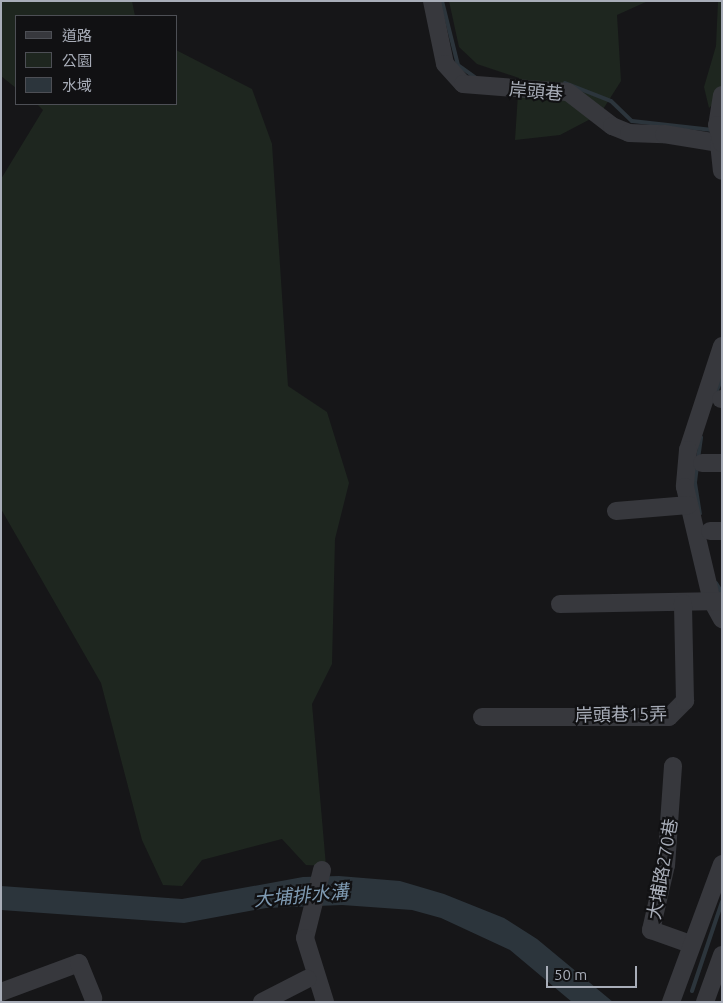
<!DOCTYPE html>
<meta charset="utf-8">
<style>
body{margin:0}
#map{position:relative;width:723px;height:1003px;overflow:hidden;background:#161618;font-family:Ubuntu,"Noto Sans TC",sans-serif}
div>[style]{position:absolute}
.green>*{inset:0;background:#1e261f}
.water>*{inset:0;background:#2c353c}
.stream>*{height:4px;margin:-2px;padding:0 2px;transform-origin:2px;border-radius:2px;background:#2c353c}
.minor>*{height:18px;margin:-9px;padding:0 9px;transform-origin:9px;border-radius:9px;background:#37383d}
span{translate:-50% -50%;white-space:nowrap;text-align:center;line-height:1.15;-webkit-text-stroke:4.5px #111113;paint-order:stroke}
.street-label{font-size:18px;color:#a8adb8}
.water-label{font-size:19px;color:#7f9bb3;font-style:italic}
.frame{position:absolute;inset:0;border:2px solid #a8adb8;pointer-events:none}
.legend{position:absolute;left:15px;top:15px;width:162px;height:90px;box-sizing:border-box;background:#111113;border:1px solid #4d4f55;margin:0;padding:6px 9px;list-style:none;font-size:15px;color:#a8adb8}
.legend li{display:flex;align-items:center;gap:10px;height:25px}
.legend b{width:25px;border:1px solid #4d4f55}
.scale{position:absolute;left:546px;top:966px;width:91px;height:22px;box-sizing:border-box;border:2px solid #a8adb8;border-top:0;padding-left:6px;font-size:15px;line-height:18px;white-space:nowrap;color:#a8adb8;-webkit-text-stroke:4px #111113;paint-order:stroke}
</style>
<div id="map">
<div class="green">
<div style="clip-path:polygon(1px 1px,132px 1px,135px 16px,16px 16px,16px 88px,1px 76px)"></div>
<div style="clip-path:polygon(449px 1px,648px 1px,617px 15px,621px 81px,600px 114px,560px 135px,515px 140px,519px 78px,477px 64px,459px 47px)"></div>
<div style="clip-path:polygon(718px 1px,722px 1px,722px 95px,709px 108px,704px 87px,716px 46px)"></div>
<div style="clip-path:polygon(176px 50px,252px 89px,272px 144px,288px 386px,327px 412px,349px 483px,335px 539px,332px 664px,312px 704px,326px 866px,306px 865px,282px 839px,202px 860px,182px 886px,163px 885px,142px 840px,101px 683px,1px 509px,1px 179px,43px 110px,37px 104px,176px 104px)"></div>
</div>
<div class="water">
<div style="clip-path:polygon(339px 876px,400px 881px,444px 894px,504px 918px,537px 939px,613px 1002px,572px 1002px,510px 950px,441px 918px,412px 910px,342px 905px,266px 908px,184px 923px,1px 910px,1px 886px,182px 899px,303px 877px)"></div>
</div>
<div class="stream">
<div style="left:442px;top:1px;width:66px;rotate:76deg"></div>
<div style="left:458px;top:65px;width:22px;rotate:36deg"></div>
<div style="left:565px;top:83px;width:49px;rotate:21.4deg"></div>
<div style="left:611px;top:101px;width:29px;rotate:44deg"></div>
<div style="left:632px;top:121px;width:81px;rotate:6.3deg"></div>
<div style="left:715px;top:395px;width:18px;rotate:-68deg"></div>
<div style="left:698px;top:459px;width:22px;rotate:-82deg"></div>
<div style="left:697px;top:466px;width:17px;rotate:97deg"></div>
<div style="left:695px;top:483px;width:31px;rotate:81deg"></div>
<div style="left:716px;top:583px;width:12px;rotate:59deg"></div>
<div style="left:692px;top:991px;width:94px;rotate:-71.4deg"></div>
</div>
<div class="minor">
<div style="left:432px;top:1px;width:64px;rotate:78.3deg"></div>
<div style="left:445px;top:64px;width:27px;rotate:48deg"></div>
<div style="left:463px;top:84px;width:105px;rotate:4.4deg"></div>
<div style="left:568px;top:92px;width:56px;rotate:37.7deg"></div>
<div style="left:612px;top:126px;width:18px;rotate:22deg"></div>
<div style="left:629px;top:133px;width:35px;rotate:2deg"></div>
<div style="left:664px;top:134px;width:56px;rotate:9.3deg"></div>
<div style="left:719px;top:143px;width:28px;rotate:84deg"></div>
<div style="left:722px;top:95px;width:30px;rotate:99deg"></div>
<div style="left:717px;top:125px;width:19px;rotate:74deg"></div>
<div style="left:722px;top:346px;width:109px;rotate:108.1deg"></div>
<div style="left:688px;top:450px;width:37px;rotate:95deg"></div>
<div style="left:685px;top:487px;width:117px;rotate:76.7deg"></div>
<div style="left:712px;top:601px;width:21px;rotate:61deg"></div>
<div style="left:721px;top:399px;width:1px"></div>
<div style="left:702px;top:463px;width:20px"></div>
<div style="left:616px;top:511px;width:73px;rotate:-4.7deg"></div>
<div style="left:710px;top:531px;width:12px"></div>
<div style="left:560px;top:604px;width:162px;rotate:-1.1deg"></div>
<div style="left:482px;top:717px;width:187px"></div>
<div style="left:669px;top:717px;width:23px;rotate:-45deg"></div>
<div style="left:685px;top:701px;width:98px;rotate:-91.2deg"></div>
<div style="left:673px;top:766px;width:99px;rotate:94deg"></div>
<div style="left:666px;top:865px;width:67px;rotate:103deg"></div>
<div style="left:651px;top:930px;width:41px;rotate:19.7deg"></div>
<div style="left:322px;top:870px;width:70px;rotate:104deg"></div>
<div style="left:305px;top:938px;width:67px;rotate:72.6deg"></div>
<div style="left:1px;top:992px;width:83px;rotate:-20.4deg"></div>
<div style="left:79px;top:963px;width:38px;rotate:68deg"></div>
<div style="left:262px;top:1002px;width:51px;rotate:-27.1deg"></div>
<div style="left:671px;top:1002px;width:147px;rotate:-69.7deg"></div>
<div style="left:705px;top:1002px;width:50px;rotate:-70.1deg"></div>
</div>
<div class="street-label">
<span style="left:536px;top:91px;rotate:5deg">岸頭巷</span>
<span style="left:621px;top:714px;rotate:-1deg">岸頭巷15弄</span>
<span style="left:662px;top:869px;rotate:-80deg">大埔路270巷</span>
</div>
<div class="water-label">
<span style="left:301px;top:896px;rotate:-5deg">大埔排水溝</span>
</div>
<div class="frame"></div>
<ul class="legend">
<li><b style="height:6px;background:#37383d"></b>道路</li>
<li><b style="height:14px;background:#1e261f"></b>公園</li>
<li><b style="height:14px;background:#2c353c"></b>水域</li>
</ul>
<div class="scale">50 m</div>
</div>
